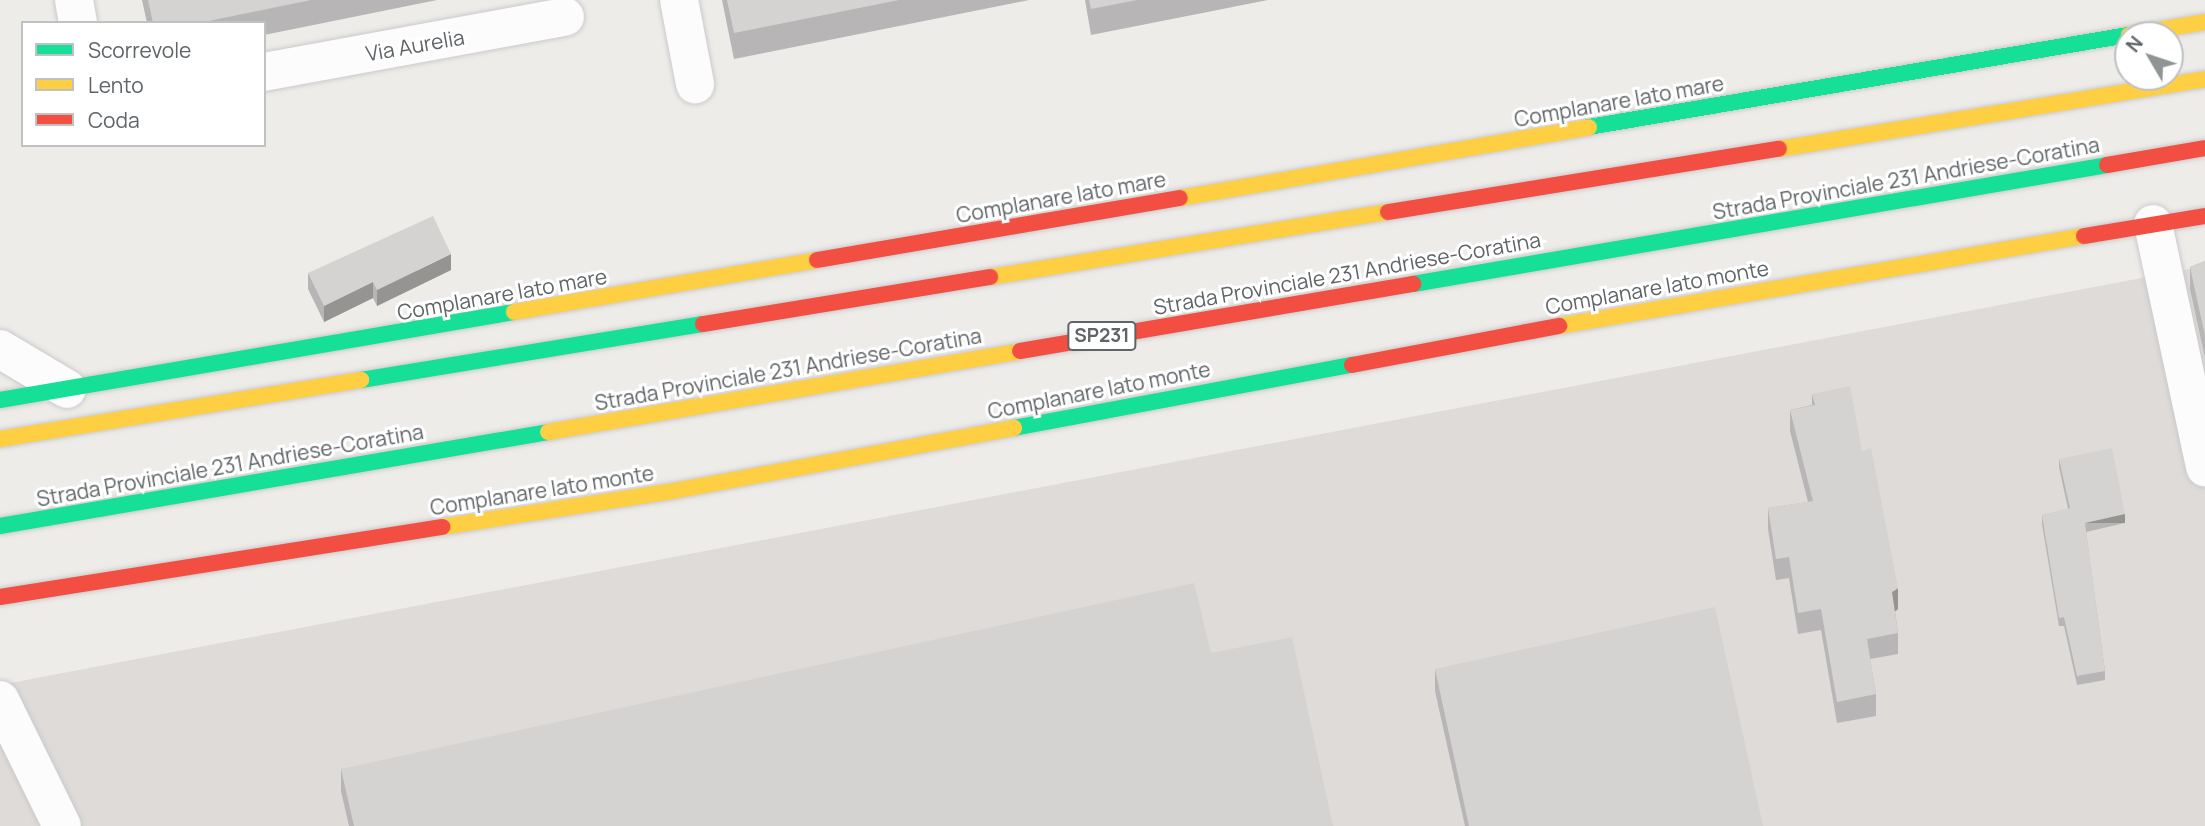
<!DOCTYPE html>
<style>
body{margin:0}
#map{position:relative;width:2205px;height:826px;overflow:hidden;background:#eeece9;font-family:Manrope,sans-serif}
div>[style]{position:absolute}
.industrial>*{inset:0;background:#dedbd9}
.roads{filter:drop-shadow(0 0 2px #cacaca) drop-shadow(0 0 2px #cacaca)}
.street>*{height:38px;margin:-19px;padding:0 19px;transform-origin:19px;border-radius:19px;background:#fcfcfc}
.fast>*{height:16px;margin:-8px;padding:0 8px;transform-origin:8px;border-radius:8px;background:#16e098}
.slow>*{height:16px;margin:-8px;padding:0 8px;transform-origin:8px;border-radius:8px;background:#ffcf43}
.jam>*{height:16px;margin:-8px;padding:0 8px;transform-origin:8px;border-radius:8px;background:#f24e42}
.wall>*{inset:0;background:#b7b5b5}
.shaded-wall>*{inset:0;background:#959493;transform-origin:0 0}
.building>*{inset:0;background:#d5d3d2}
span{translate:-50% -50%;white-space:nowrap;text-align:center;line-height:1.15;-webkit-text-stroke:6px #fff;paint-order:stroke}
.shield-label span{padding:2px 5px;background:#fff;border:2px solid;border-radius:5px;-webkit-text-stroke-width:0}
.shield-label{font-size:19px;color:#5f6467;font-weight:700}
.street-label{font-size:21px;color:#5f6467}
.legend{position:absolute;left:21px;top:21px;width:245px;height:126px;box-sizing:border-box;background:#fff;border:2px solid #bfc1c2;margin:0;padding:9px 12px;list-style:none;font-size:21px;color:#5f6467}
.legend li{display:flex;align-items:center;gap:14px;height:35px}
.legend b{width:35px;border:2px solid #bfc1c2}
.north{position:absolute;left:2114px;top:21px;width:70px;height:70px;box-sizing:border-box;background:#fff;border:2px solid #bfc1c2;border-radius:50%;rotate:309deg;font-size:19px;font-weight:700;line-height:28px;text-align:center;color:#5f6467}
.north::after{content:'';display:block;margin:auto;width:24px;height:32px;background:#919494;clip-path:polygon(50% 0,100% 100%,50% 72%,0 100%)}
</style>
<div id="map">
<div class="industrial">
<div style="clip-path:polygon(2205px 266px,2205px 826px,0 826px,0 685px)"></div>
</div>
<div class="roads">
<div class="street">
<div style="left:74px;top:0;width:23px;rotate:80deg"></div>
<div style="left:679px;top:0;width:86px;rotate:79.2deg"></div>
<div style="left:264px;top:72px;width:306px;rotate:-10.4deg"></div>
<div style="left:2153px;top:224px;width:249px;rotate:77.9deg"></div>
<div style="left:0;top:349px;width:78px;rotate:30.8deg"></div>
<div style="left:0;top:700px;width:140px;rotate:63.8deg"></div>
</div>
<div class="fast">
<div style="left:1589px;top:127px;width:547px;rotate:-9.69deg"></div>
<div style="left:1413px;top:284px;width:704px;rotate:-9.73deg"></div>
<div style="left:361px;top:380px;width:347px;rotate:-9.3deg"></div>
<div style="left:0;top:400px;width:521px;rotate:-9.72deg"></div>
<div style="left:1014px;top:428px;width:344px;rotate:-10.6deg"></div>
<div style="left:0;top:526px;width:556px;rotate:-9.73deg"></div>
</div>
<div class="slow">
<div style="left:2129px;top:35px;width:77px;rotate:-9.7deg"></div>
<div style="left:1779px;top:149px;width:432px;rotate:-9.3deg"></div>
<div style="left:1180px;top:198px;width:415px;rotate:-9.8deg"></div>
<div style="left:990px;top:277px;width:403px;rotate:-9.3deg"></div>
<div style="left:514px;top:312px;width:307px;rotate:-9.7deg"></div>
<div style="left:1559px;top:326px;width:533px;rotate:-9.73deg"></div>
<div style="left:548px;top:432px;width:479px;rotate:-9.7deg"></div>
<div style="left:0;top:439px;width:366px;rotate:-9.3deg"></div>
<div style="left:442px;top:527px;width:229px;rotate:-8.8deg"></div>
<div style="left:668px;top:492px;width:352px;rotate:-10.5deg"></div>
</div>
<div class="jam">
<div style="left:2107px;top:165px;width:99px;rotate:-9.8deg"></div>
<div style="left:1388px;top:212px;width:396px;rotate:-9.2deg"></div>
<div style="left:2084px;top:236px;width:123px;rotate:-9.4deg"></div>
<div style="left:817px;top:260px;width:368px;rotate:-9.7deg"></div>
<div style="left:703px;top:324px;width:291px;rotate:-9.3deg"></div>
<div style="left:1020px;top:351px;width:399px;rotate:-9.7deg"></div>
<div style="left:1352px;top:365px;width:211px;rotate:-10.7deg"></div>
<div style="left:0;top:597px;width:448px;rotate:-9deg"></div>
</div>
</div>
<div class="wall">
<div style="clip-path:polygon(142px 0,437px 0,264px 35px,264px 23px,147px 23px)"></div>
<div style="clip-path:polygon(722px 0,1029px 0,734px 59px)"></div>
<div style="clip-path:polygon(1085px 0,1268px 0,1091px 35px)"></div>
<div style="clip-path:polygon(2205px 261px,2205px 358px,2190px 289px,2190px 267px)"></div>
<div style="clip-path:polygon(451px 270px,377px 306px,373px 298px,324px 322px,308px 289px,308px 273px)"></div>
<div style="clip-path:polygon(1812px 394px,1862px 451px,1898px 609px,1895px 611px,1898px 633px,1898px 654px,1870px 659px,1876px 694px,1876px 716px,1837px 723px,1821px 630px,1798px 634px,1789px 578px,1776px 580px,1768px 529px,1768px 508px,1808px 502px,1790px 431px,1790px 410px,1812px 405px)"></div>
<div style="clip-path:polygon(2059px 459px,2125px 523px,2086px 532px,2105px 671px,2105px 680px,2077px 685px,2064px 626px,2059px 626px,2042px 524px,2042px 515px,2068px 509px,2059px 467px)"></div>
<div style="clip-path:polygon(1211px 653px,1333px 826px,349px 826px,341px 791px,341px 769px)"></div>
<div style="clip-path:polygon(1435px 669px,1763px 826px,1465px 826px,1435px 691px)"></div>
</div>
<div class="shaded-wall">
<div style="clip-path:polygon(451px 254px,451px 270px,377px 306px,377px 290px)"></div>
<div style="clip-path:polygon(373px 282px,373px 298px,324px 322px,324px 306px)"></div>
<div style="left:2125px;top:514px;width:9px;height:41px;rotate:90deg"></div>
<div style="clip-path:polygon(1898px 588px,1898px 609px,1892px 614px,1892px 592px)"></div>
</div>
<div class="building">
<div style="clip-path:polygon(148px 0,311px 0,199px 23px,153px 23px)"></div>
<div style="clip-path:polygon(727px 0,899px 0,734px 33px)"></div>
<div style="clip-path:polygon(1089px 0,1137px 0,1091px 9px)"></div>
<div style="clip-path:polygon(433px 216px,451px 254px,377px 290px,373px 282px,324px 306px,308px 273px)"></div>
<div style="clip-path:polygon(2205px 261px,2205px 336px,2190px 267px)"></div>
<div style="clip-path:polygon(1850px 386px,1862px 451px,1871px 448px,1898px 588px,1892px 592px,1898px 633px,1867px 639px,1876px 694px,1837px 702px,1821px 609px,1798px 613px,1789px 557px,1776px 559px,1768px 508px,1813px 501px,1790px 410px,1815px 405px,1812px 394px)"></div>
<div style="clip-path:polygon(2112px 448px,2125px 514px,2085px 523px,2105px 671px,2077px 676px,2064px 617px,2059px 618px,2042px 515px,2070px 508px,2059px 459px)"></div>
<div style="clip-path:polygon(1194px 583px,1211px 653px,1292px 637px,1333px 826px,354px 826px,341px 769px)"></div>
<div style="clip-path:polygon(1715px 607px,1763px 826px,1469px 826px,1435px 669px)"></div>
</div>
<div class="shield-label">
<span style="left:1102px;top:336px">SP231</span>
</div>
<div class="street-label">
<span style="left:415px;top:45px;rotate:-10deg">Via Aurelia</span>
<span style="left:1619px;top:101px;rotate:-10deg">Complanare lato mare</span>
<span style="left:1906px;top:178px;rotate:-10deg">Strada Provinciale 231 Andriese-Coratina</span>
<span style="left:1061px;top:197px;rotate:-10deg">Complanare lato mare</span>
<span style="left:1347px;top:273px;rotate:-10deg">Strada Provinciale 231 Andriese-Coratina</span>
<span style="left:1657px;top:287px;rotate:-10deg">Complanare lato monte</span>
<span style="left:502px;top:294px;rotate:-10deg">Complanare lato mare</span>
<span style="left:788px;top:369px;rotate:-10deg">Strada Provinciale 231 Andriese-Coratina</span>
<span style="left:1099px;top:390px;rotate:-11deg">Complanare lato monte</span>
<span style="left:230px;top:465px;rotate:-10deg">Strada Provinciale 231 Andriese-Coratina</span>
<span style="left:542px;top:490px;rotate:-9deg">Complanare lato monte</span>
</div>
<ul class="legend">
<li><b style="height:9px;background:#16e098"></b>Scorrevole</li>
<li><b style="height:9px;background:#ffcf43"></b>Lento</li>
<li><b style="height:9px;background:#f24e42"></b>Coda</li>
</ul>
<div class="north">N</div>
</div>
